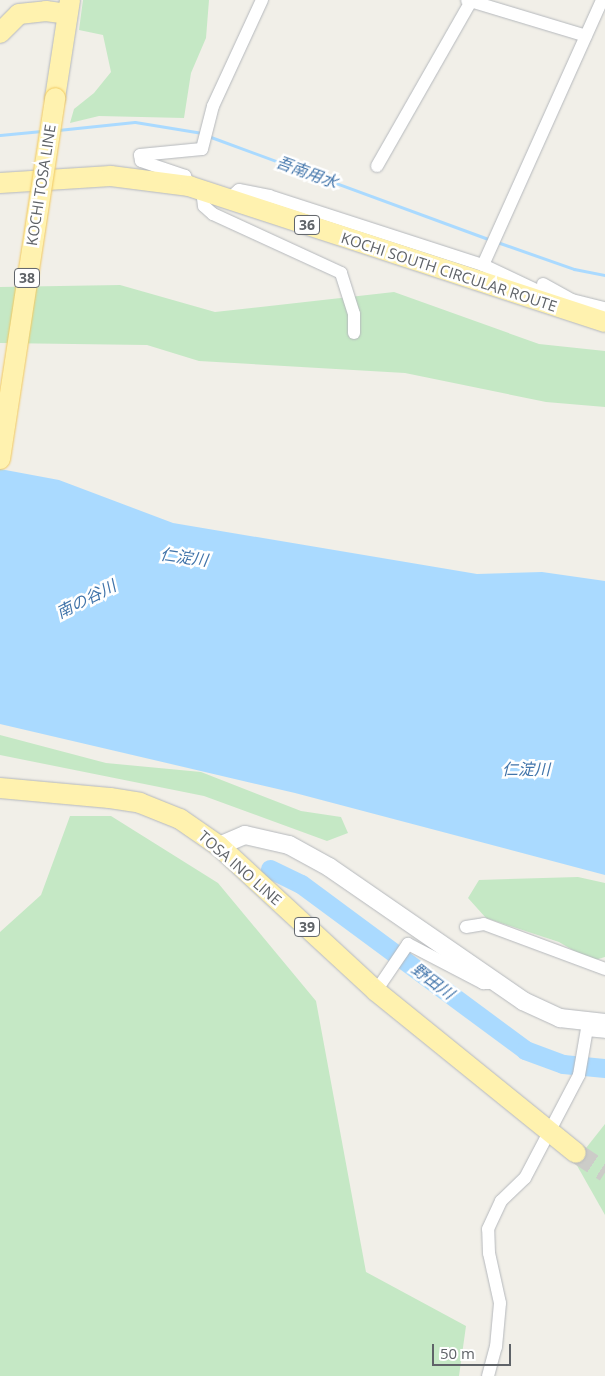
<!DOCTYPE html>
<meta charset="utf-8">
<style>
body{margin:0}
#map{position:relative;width:605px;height:1376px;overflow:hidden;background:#f1efe8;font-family:"Open Sans","Noto Sans JP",sans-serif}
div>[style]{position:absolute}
.green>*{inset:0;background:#c5e8c5}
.water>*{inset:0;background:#aadaff}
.stream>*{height:3px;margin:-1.5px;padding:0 1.5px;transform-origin:1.5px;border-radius:1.5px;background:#aadaff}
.river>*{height:19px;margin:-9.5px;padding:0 9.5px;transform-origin:9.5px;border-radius:9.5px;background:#aadaff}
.primary-tunnel>*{height:20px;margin-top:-10px;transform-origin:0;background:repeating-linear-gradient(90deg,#ccccc8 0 20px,transparent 0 30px)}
.roads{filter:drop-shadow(0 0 1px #b5b8bc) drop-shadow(0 0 1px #b5b8bc)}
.street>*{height:12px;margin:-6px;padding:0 6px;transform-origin:6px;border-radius:6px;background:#fff}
.secondary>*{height:18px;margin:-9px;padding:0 9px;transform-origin:9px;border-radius:9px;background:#fff}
.primary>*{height:20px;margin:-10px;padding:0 10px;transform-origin:10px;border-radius:10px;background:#fff2af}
.bridges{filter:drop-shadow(0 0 1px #f2c960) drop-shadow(0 0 1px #f2c960)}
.primary-bridge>*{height:20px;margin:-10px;padding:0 10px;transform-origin:10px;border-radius:10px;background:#fff2af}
span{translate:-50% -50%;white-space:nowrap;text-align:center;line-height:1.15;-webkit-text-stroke:5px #fff;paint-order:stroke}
.shield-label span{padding:1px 4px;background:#fff;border:1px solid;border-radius:4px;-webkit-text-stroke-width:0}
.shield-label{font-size:14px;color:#5f6368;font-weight:700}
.street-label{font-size:15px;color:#5f6368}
.water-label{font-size:16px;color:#4174aa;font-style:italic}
.scale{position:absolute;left:432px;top:1344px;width:79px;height:22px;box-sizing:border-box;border:2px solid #5f6368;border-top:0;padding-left:6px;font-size:15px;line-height:18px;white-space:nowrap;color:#5f6368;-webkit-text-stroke:4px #fff;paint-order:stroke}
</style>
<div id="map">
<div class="green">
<div style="clip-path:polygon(83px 0,209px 0,206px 38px,191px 73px,184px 118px,99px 116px,70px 123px,74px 109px,94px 93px,111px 72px,103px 35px,79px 30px)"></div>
<div style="clip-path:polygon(120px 285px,215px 312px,394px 292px,539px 344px,605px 351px,605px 407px,546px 402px,405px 373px,199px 361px,147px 345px,0 343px,0 287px)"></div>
<div style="clip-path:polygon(0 735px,106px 763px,201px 772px,301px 811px,341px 817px,348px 833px,327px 841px,204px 796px,0 755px)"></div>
<div style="clip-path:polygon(70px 816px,111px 816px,218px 883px,316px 1001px,366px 1272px,466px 1326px,459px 1376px,0 1376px,0 932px,41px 895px)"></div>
<div style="clip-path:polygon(578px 877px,605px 883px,605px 957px,591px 961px,559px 942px,486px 918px,468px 898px,479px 880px)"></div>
<div style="clip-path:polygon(605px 1124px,605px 1215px,575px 1162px)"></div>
</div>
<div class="water">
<div style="clip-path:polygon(0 469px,59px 480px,173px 523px,477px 574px,542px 572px,605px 581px,605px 875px,295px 793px,0 724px)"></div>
</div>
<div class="stream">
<div style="left:58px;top:130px;width:77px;rotate:-5.9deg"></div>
<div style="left:135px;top:122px;width:68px;rotate:9.3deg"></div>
<div style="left:0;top:135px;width:42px;rotate:-5.4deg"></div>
<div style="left:208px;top:136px;width:302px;rotate:20.2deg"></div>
<div style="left:497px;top:242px;width:82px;rotate:19.3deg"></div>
<div style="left:574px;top:269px;width:32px;rotate:11deg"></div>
</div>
<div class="river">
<div style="left:270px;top:869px;width:34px;rotate:26deg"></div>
<div style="left:301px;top:884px;width:279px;rotate:36.5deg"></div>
<div style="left:525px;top:1050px;width:40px;rotate:20.2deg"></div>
<div style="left:563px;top:1064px;width:42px;rotate:5.4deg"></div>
</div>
<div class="primary-tunnel">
<div style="left:576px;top:1153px;width:35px;rotate:33deg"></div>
</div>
<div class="roads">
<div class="street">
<div style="left:467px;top:0;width:124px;rotate:16.8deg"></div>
<div style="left:377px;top:166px;width:190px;rotate:-60.3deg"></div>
<div style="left:189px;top:186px;width:11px;rotate:-112deg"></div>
<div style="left:185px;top:176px;width:46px;rotate:-161.2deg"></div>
<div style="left:141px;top:161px;width:6px;rotate:-99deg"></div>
<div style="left:140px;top:155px;width:62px;rotate:-5.5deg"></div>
<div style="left:202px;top:149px;width:44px;rotate:-75.7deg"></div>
<div style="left:213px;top:106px;width:117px;rotate:-65.2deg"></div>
<div style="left:202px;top:190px;width:16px;rotate:83deg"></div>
<div style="left:204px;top:206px;width:12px;rotate:42deg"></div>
<div style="left:213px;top:214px;width:141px;rotate:24.7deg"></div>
<div style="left:341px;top:273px;width:43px;rotate:72.4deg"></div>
<div style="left:354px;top:314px;width:19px;rotate:90deg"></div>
<div style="left:229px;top:199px;width:13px;rotate:-42deg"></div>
<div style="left:239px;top:190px;width:31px;rotate:11deg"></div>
<div style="left:269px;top:196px;width:225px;rotate:17.9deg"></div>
<div style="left:483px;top:265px;width:73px;rotate:25.2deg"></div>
<div style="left:483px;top:265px;width:290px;rotate:-65.8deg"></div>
<div style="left:543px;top:284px;width:33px;rotate:29deg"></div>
<div style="left:572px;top:300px;width:34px;rotate:14deg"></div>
<div style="left:466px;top:927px;width:18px;rotate:-9deg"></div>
<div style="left:484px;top:924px;width:129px;rotate:20.4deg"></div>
<div style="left:376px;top:991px;width:57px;rotate:-55.8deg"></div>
<div style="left:408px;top:944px;width:85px;rotate:27.5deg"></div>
<div style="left:483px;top:983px;width:8px"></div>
<div style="left:587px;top:1030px;width:18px;rotate:6deg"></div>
<div style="left:488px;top:1376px;width:30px;rotate:-75deg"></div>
<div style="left:496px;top:1347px;width:44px;rotate:-84.8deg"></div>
<div style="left:500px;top:1303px;width:51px;rotate:-102.4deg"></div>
<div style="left:489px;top:1253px;width:24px;rotate:-92deg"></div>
<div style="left:488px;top:1229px;width:31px;rotate:-65deg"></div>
<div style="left:501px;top:1201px;width:33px;rotate:-44deg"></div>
<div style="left:525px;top:1178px;width:116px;rotate:-62.3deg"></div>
<div style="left:579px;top:1075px;width:53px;rotate:-80.2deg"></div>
</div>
<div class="secondary">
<div style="left:219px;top:846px;width:28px;rotate:-23deg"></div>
<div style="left:245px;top:835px;width:45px;rotate:12.8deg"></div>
<div style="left:289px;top:845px;width:46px;rotate:28.8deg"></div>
<div style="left:329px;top:867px;width:236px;rotate:34.6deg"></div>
<div style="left:523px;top:1001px;width:41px;rotate:24.7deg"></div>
<div style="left:560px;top:1018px;width:45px;rotate:6.3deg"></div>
</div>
<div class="primary">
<div style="left:0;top:33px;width:27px;rotate:-45deg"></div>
<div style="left:19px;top:14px;width:27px;rotate:-6deg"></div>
<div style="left:46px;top:11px;width:21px;rotate:8deg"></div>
<div style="left:55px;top:98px;width:99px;rotate:-81.3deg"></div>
<div style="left:0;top:183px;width:111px;rotate:-3.6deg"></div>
<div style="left:111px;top:176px;width:79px;rotate:7.3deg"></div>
<div style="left:189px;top:186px;width:438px;rotate:18.1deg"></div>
<div style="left:0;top:788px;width:110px;rotate:5.2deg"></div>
<div style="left:110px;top:798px;width:30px;rotate:9deg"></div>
<div style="left:140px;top:803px;width:43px;rotate:21.8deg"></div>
<div style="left:180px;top:819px;width:47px;rotate:34.7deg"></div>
<div style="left:219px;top:846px;width:214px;rotate:42.7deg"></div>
<div style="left:376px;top:991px;width:257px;rotate:39deg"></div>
</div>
</div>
<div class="bridges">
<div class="primary-bridge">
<div style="left:0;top:459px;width:365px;rotate:-81.3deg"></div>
</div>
</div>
<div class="shield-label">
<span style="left:307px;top:225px">36</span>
<span style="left:27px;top:278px">38</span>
<span style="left:307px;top:927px">39</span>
</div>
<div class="street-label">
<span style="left:41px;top:185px;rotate:-81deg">KOCHI TOSA LINE</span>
<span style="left:449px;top:272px;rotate:18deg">KOCHI SOUTH CIRCULAR ROUTE</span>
<span style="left:240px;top:868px;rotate:41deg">TOSA INO LINE</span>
</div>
<div class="water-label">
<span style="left:307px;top:172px;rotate:20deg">吾南用水</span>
<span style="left:184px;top:557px;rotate:8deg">仁淀川</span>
<span style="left:86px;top:599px;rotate:-27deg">南の谷川</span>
<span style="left:526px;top:769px">仁淀川</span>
<span style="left:433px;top:981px;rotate:37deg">野田川</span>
</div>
<div class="scale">50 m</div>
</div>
